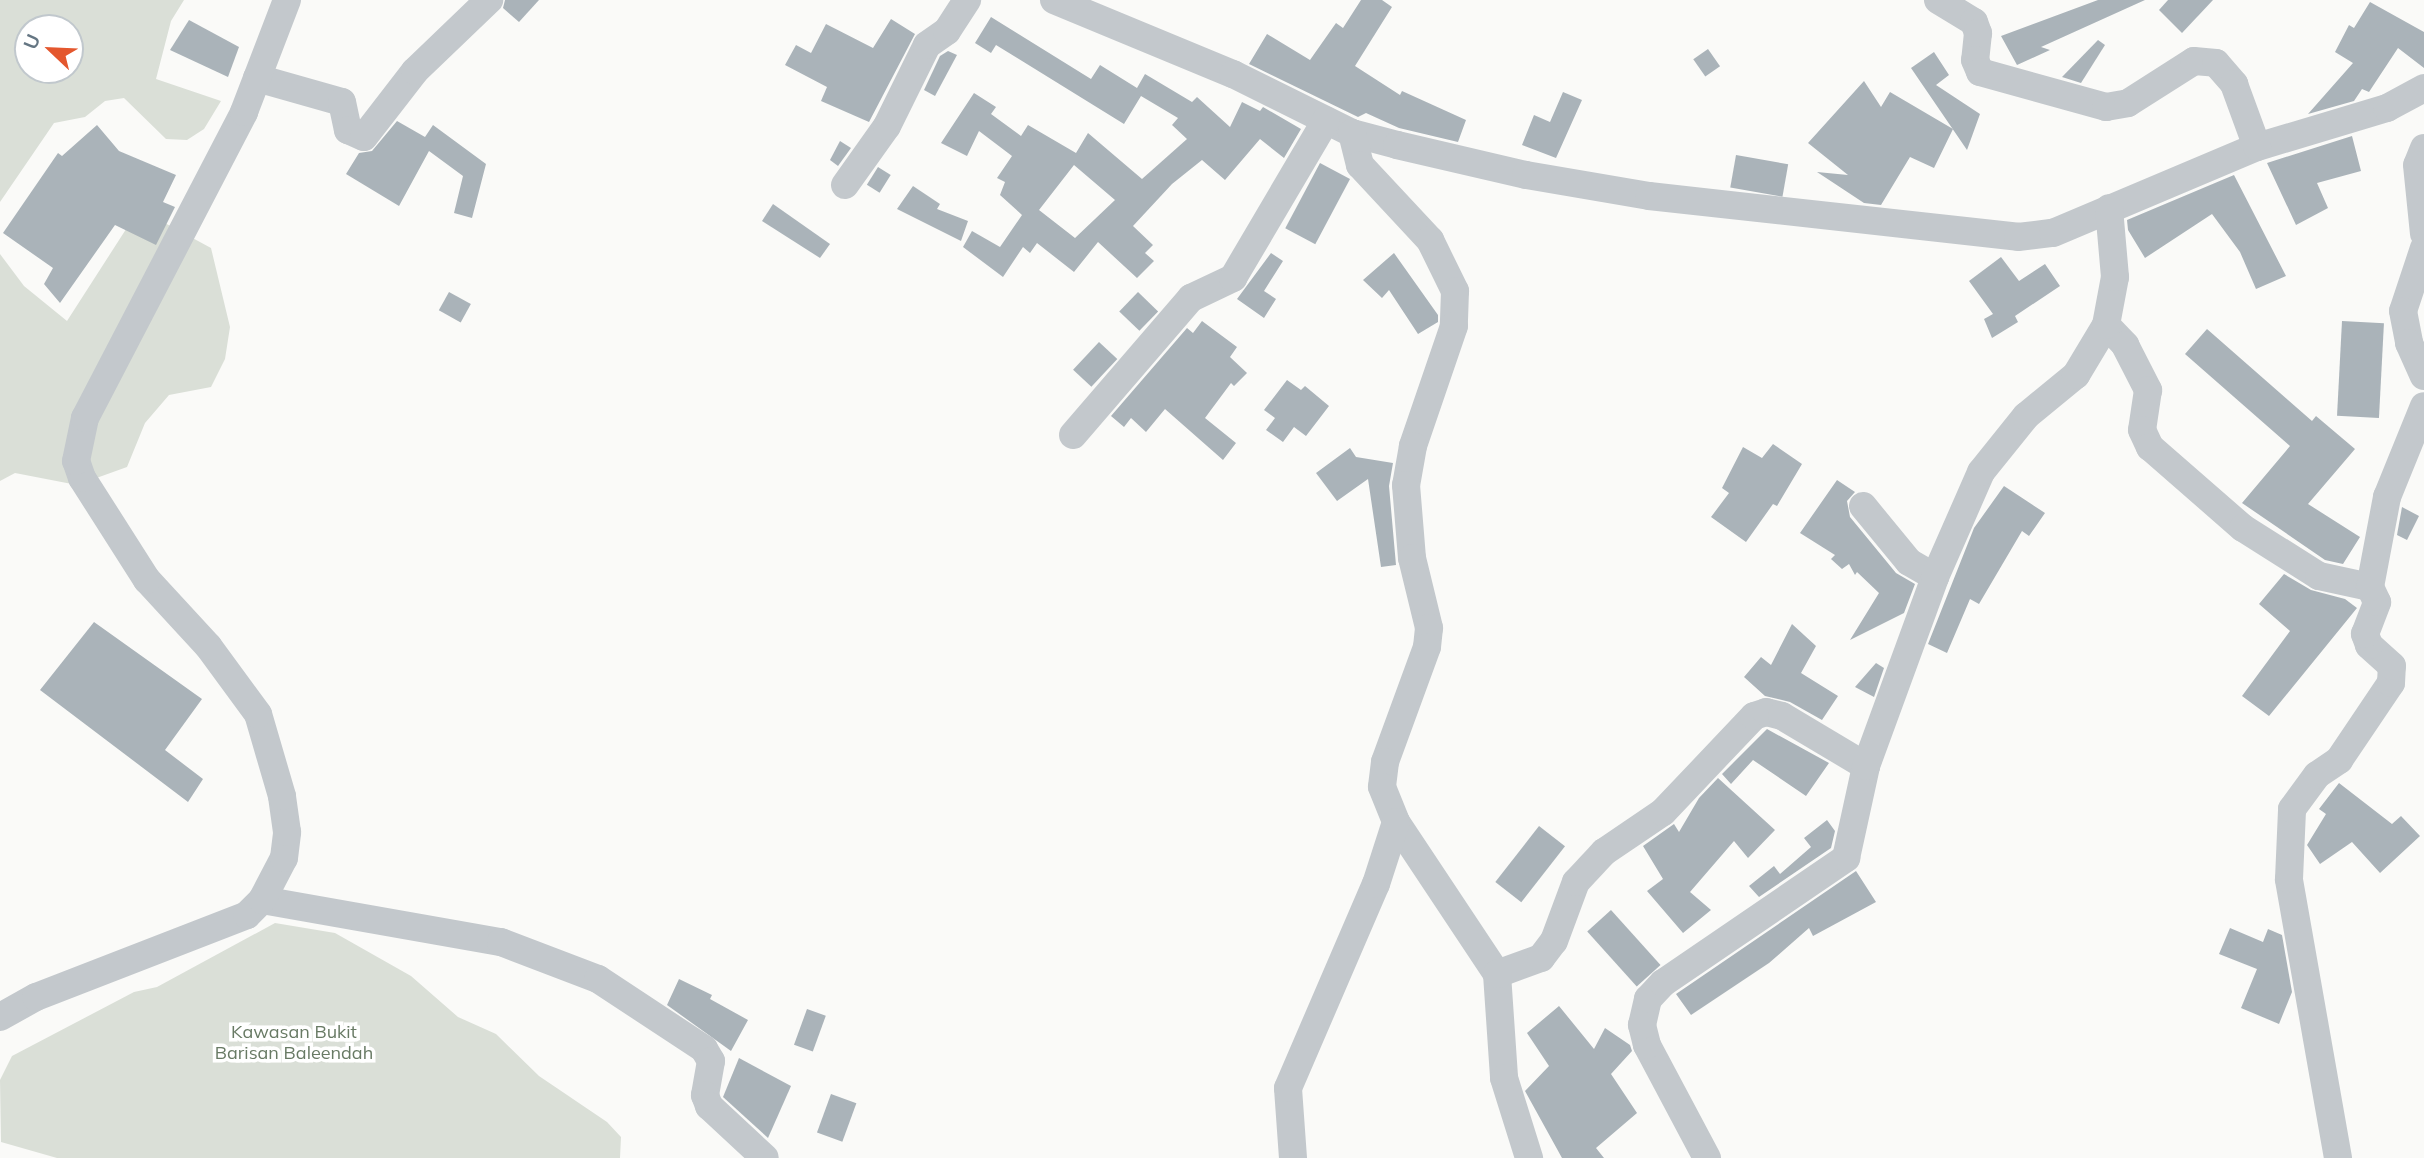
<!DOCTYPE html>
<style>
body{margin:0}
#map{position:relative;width:2424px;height:1158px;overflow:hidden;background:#fafaf8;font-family:Mulish,sans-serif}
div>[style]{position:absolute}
.green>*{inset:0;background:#dadfd7}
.building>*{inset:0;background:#aab3b9;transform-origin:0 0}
.minor>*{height:28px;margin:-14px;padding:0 14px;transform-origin:14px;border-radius:14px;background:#c3c8cc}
span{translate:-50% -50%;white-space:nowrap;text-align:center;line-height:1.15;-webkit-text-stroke:7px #fff;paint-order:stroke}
.park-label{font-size:18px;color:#687a64}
.north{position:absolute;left:14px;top:14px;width:70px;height:70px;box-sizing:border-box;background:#fff;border:2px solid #c1c8cd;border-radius:50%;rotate:293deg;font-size:19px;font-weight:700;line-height:28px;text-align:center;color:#657683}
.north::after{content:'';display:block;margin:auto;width:24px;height:32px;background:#e4572e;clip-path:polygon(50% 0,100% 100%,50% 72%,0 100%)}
</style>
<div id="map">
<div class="green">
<div style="clip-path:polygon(evenodd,0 0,184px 0,171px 21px,156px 79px,221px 101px,204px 129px,187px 140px,166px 139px,124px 98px,105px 101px,85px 117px,54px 123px,0 202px,0 0,28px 28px,70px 28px,70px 70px,28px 70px,28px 28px)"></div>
<div style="clip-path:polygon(139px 209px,211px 248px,230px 327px,225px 359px,211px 387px,169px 395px,145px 423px,127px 467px,77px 485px,15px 473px,0 481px,0 254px,24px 286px,67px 321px)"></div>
<div style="clip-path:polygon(275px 923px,335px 933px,411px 976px,458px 1017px,496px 1034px,539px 1076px,607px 1122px,621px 1137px,620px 1158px,57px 1158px,1px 1142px,0 1080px,12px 1056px,134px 992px,157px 987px)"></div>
</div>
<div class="building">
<div style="clip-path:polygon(505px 0,539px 0,519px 22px,503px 8px)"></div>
<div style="clip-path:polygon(1361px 0,1382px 0,1392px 7px,1355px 66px,1400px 95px,1402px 91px,1466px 120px,1458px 142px,1399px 128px,1366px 113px,1358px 117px,1249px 64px,1267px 34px,1310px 60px,1336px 23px,1343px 28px)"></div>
<div style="clip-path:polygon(2098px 0,2145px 0,2041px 47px,2050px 50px,2017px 65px,2001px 36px)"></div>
<div style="clip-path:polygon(2168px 0,2213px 0,2182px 33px,2159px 10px)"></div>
<div style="clip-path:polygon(2370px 2px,2424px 32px,2424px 68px,2398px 48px,2369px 92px,2362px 89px,2354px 101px,2308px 114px,2353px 63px,2335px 52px,2349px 25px,2354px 28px)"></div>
<div style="clip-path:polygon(evenodd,991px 17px,1091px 79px,1100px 65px,1137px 88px,1145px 74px,1192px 102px,1197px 97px,1230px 127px,1242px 102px,1260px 111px,1263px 107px,1301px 129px,1284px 158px,1260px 139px,1225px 180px,1202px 160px,1172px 184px,1133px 226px,1153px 245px,1145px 253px,1154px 261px,1137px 278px,1098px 242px,1074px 272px,1037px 243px,1030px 253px,1023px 247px,1003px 277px,963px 247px,972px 231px,1000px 247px,1022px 215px,1000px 195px,1005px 182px,997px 178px,1012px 156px,979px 131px,967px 156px,941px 143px,974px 93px,996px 107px,991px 114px,1021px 136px,1028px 125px,1076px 153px,1088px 133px,1142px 179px,1187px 139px,1172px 125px,1178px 118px,1141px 96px,1124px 124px,996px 45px,991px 53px,975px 43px,991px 17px,1074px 165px,1115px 200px,1075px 238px,1039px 210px,1074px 165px)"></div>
<div style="clip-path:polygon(891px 19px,915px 34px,869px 122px,821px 101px,827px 87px,785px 65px,796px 45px,811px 53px,826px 24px,873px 48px)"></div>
<div style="clip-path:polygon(189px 20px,239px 47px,228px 77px,170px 50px)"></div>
<div style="clip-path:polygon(2098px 40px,2105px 45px,2081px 83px,2062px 77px)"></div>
<div style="left:1708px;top:49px;width:21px;height:18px;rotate:55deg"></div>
<div style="clip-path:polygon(948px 51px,957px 55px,935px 96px,924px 90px,940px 56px)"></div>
<div style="clip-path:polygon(1934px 52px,1949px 75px,1936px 85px,1980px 114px,1967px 150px,1911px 68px)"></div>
<div style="clip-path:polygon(1864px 81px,1881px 107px,1890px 92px,1953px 129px,1934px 168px,1910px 157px,1881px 205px,1864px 203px,1817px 172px,1848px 175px,1808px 143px)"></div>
<div style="clip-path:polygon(1563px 92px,1582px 100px,1556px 158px,1522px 145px,1534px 115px,1550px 122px)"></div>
<div style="clip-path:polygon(397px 121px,425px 137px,433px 125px,486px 164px,472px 218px,454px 213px,463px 176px,429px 151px,399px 206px,346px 174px,359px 153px,372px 151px)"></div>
<div style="clip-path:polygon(97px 125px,119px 151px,176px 175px,163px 202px,175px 207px,156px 245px,115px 225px,60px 303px,44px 284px,53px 268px,3px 233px,58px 153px,62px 156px)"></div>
<div style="clip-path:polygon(2352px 136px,2361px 171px,2317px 183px,2328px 208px,2296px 225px,2267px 163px)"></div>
<div style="clip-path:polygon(840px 141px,851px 148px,838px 166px,830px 160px)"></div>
<div style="left:1736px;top:155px;width:53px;height:33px;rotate:10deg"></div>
<div style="left:1320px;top:163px;width:34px;height:74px;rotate:28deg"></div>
<div style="left:878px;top:167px;width:15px;height:21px;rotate:32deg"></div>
<div style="clip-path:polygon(2234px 175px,2286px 276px,2256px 289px,2240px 252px,2212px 214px,2145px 258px,2128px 230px,2127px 220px)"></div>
<div style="clip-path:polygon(913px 186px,940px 204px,937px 209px,968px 221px,961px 241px,897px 209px)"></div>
<div style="clip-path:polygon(773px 204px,830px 244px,820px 258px,762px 221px)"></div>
<div style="clip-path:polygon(1271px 253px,1283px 261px,1264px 291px,1276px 299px,1264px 318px,1237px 299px)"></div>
<div style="clip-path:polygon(1394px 253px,1438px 315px,1438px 322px,1418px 334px,1389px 290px,1382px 298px,1363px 280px)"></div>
<div style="clip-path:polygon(2001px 257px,2019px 281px,2045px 264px,2060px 286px,2015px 316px,2018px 322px,1992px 338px,1984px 319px,1993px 314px,1969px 281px)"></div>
<div style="left:449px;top:292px;width:25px;height:21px;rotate:29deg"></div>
<div style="left:1138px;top:292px;width:28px;height:27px;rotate:44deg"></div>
<div style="clip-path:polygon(1202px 321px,1237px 347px,1230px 357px,1247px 373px,1234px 386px,1231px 383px,1205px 418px,1236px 443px,1223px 460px,1165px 409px,1146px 432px,1131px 418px,1124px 427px,1111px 416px,1187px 328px,1193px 333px)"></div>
<div style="left:2342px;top:321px;width:42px;height:95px;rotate:3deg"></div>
<div style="clip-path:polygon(2207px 329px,2312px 421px,2316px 416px,2355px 449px,2308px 504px,2360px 537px,2343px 564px,2325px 560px,2242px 503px,2290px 446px,2185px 354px)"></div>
<div style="left:1099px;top:342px;width:25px;height:38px;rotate:43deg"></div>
<div style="clip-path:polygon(1287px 380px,1301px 390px,1305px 386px,1329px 406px,1306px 436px,1294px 427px,1283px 442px,1266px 430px,1275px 418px,1264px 410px)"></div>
<div style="clip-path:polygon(1773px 444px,1802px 464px,1777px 506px,1773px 504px,1746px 542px,1711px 517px,1729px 493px,1722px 488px,1743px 447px,1762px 458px)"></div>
<div style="clip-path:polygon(1350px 448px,1356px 457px,1393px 463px,1389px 486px,1396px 565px,1381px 567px,1368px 479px,1337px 501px,1316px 473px)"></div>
<div style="clip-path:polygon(1837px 480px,1855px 492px,1847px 501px,1850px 517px,1896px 573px,1915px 584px,1904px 613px,1850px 640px,1879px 593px,1857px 572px,1855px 575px,1849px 564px,1842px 569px,1831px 559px,1835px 555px,1800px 533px)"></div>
<div style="clip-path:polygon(2004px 486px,2045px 513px,2029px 536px,2022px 531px,1979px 604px,1970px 599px,1947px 653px,1928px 644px,1974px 528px)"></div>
<div style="clip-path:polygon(2402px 507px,2419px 516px,2407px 540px,2397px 535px)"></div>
<div style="clip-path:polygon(2284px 574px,2311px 590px,2345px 599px,2357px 608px,2269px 716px,2242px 696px,2290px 631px,2259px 604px)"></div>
<div style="clip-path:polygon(94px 622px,202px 699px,165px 750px,203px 779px,188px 802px,40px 690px)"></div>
<div style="clip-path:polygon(1792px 624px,1816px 646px,1801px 673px,1838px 696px,1822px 720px,1790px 702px,1765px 696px,1744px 677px,1761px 657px,1771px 665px)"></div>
<div style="clip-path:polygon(1876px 663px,1884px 668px,1874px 697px,1855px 687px)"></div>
<div style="clip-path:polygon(1767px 729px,1829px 763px,1806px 796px,1753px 760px,1731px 784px,1722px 774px)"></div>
<div style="clip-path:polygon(1718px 778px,1775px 830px,1748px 858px,1734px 841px,1690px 892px,1711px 910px,1683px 933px,1647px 891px,1663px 879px,1643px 846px,1674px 824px,1679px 832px,1699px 798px)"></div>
<div style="clip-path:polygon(2339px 783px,2392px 824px,2401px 816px,2420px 836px,2380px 873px,2352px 842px,2320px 864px,2307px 845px,2326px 814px,2319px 809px)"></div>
<div style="clip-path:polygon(1827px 820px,1835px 831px,1831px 848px,1759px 897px,1749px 886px,1774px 866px,1780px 874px,1811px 847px,1804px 838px)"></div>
<div style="left:1539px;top:826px;width:33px;height:71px;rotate:38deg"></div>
<div style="clip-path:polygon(1856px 871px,1876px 902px,1813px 936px,1809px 928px,1769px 963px,1691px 1015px,1676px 994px)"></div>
<div style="left:1611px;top:910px;width:74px;height:32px;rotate:48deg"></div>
<div style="clip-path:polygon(2230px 928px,2263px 942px,2268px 929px,2282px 935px,2292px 992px,2279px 1024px,2241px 1008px,2257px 969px,2219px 954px)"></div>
<div style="clip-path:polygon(679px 979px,712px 995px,710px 999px,748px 1020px,731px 1051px,667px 1005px)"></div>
<div style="clip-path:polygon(1559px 1006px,1594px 1049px,1605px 1028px,1630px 1045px,1632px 1051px,1611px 1074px,1637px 1113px,1596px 1148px,1604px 1158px,1562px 1158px,1525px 1091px,1549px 1066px,1527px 1033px)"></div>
<div style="left:807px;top:1009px;width:20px;height:38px;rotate:20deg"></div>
<div style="clip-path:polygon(739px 1058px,791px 1086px,768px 1138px,723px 1097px)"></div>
<div style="left:831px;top:1094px;width:27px;height:41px;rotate:20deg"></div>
</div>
<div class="minor">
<div style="left:1054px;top:0;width:194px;rotate:22.5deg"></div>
<div style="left:1233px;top:74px;width:133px;rotate:26.4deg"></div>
<div style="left:1352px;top:133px;width:47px;rotate:14.9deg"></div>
<div style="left:1397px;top:145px;width:132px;rotate:13.1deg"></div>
<div style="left:1526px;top:175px;width:125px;rotate:9.7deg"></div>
<div style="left:1649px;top:196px;width:371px;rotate:6.3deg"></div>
<div style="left:2018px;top:237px;width:35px;rotate:-7deg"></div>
<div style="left:2053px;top:233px;width:221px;rotate:-22.9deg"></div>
<div style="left:2257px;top:147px;width:136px;rotate:-16.7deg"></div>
<div style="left:2387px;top:108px;width:42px;rotate:-28.4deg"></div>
<div style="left:1938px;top:0;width:42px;rotate:31.4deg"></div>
<div style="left:1974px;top:22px;width:12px;rotate:70deg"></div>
<div style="left:1978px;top:33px;width:27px;rotate:96deg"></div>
<div style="left:1975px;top:60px;width:13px;rotate:67deg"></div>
<div style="left:1980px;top:72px;width:131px;rotate:15.5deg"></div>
<div style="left:2106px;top:107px;width:22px;rotate:-10deg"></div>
<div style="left:2128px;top:103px;width:78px;rotate:-32.5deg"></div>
<div style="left:2194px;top:61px;width:22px;rotate:5deg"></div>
<div style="left:2216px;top:63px;width:28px;rotate:49deg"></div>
<div style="left:2234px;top:84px;width:67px;rotate:69.9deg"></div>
<div style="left:257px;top:78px;width:88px;rotate:15.8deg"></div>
<div style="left:342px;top:102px;width:29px;rotate:78deg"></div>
<div style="left:348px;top:130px;width:17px;rotate:24deg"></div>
<div style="left:364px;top:137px;width:83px;rotate:-52.3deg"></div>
<div style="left:415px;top:71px;width:103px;rotate:-43.8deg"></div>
<div style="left:1352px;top:133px;width:33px;rotate:76deg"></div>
<div style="left:1360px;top:165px;width:103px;rotate:47deg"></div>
<div style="left:1430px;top:240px;width:57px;rotate:63.9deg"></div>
<div style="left:1455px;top:291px;width:35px;rotate:92deg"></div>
<div style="left:1454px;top:326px;width:127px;rotate:108.9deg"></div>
<div style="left:1413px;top:446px;width:40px;rotate:100deg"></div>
<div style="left:1406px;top:485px;width:73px;rotate:85.3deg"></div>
<div style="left:1412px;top:558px;width:72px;rotate:76.3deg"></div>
<div style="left:1429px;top:628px;width:19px;rotate:96deg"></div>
<div style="left:1427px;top:647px;width:122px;rotate:110.1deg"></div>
<div style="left:1385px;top:762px;width:25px;rotate:97deg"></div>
<div style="left:1382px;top:787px;width:38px;rotate:68deg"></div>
<div style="left:1396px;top:822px;width:182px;rotate:56.4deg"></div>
<div style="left:1497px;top:974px;width:104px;rotate:86.1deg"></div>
<div style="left:1504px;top:1078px;width:84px;rotate:72.6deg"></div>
<div style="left:2424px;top:148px;width:18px;rotate:112deg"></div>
<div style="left:2417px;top:165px;width:69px;rotate:84.2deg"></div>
<div style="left:845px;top:185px;width:72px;rotate:-54.6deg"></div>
<div style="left:887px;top:126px;width:90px;rotate:-63.7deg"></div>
<div style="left:927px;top:45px;width:24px;rotate:-35deg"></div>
<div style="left:947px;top:31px;width:37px;rotate:-57deg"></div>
<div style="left:2424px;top:248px;width:66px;rotate:108.4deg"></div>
<div style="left:2403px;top:311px;width:33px;rotate:79deg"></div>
<div style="left:2409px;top:343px;width:36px;rotate:66deg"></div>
<div style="left:2106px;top:325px;width:28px;rotate:46deg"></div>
<div style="left:2125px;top:345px;width:51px;rotate:62.9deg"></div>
<div style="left:2148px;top:390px;width:40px;rotate:98.5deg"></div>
<div style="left:2142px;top:430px;width:19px;rotate:65deg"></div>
<div style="left:2150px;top:447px;width:123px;rotate:41.1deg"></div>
<div style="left:2243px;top:528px;width:90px;rotate:32.3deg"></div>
<div style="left:2319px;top:576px;width:52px;rotate:12.2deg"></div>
<div style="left:1073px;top:435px;width:181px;rotate:-49.3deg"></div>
<div style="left:1191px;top:298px;width:47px;rotate:-25.5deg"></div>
<div style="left:1233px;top:278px;width:183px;rotate:-59.5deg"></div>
<div style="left:1863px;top:506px;width:72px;rotate:50.6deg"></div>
<div style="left:1909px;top:562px;width:30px;rotate:30deg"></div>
<div style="left:262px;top:900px;width:243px;rotate:10deg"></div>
<div style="left:501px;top:942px;width:104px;rotate:20.9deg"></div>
<div style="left:598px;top:979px;width:127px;rotate:33.4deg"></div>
<div style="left:704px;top:1049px;width:14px;rotate:60deg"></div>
<div style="left:711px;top:1061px;width:35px;rotate:100deg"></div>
<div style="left:705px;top:1095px;width:12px;rotate:70deg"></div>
<div style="left:709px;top:1106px;width:76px;rotate:42.9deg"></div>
<div style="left:1497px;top:974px;width:47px;rotate:-20deg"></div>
<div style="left:1541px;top:958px;width:21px;rotate:-53deg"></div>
<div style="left:1554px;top:941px;width:63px;rotate:-69.6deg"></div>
<div style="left:1576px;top:882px;width:41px;rotate:-47deg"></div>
<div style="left:1604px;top:852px;width:71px;rotate:-34.1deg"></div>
<div style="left:1663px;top:812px;width:132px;rotate:-46.5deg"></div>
<div style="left:1754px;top:716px;width:13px;rotate:-18deg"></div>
<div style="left:1766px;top:712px;width:16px;rotate:14deg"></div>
<div style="left:1782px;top:716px;width:98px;rotate:30.8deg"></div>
<div style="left:0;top:1017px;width:41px;rotate:-29.1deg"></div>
<div style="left:36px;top:997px;width:226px;rotate:-21.2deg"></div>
<div style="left:247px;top:915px;width:21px;rotate:-45deg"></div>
<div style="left:262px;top:900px;width:47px;rotate:-62.4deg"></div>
<div style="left:284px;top:858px;width:26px;rotate:-83deg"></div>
<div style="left:287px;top:832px;width:36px;rotate:-98deg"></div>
<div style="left:282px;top:796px;width:85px;rotate:-106.3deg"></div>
<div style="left:258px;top:714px;width:84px;rotate:-126.3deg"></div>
<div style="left:208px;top:646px;width:90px;rotate:-132.7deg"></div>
<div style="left:147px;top:580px;width:121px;rotate:-122.5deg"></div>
<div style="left:82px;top:478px;width:18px;rotate:-109deg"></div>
<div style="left:76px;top:461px;width:44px;rotate:-78.2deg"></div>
<div style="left:85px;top:418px;width:345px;rotate:-62.5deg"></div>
<div style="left:244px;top:112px;width:120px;rotate:-69deg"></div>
<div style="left:1293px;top:1158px;width:70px;rotate:-94.1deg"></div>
<div style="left:1288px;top:1088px;width:222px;rotate:-66.7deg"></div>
<div style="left:1376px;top:884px;width:65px;rotate:-72.1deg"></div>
<div style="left:1707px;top:1158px;width:128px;rotate:-118deg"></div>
<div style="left:1647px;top:1045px;width:21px;rotate:-104deg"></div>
<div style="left:1642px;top:1025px;width:27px;rotate:-77deg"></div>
<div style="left:1648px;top:999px;width:22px;rotate:-47deg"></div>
<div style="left:1663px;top:983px;width:222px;rotate:-34.3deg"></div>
<div style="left:1846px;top:858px;width:94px;rotate:-77.7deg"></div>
<div style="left:1866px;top:766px;width:201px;rotate:-69.9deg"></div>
<div style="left:1935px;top:577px;width:115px;rotate:-66.3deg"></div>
<div style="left:1981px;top:472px;width:72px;rotate:-51.2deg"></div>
<div style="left:2026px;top:416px;width:65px;rotate:-39.4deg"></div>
<div style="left:2076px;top:375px;width:58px;rotate:-59deg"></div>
<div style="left:2106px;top:325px;width:49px;rotate:-79.4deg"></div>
<div style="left:2115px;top:277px;width:69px;rotate:-95deg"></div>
<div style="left:2338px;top:1158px;width:283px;rotate:-100deg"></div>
<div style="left:2289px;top:879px;width:70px;rotate:-87.5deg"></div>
<div style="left:2292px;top:809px;width:42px;rotate:-53.7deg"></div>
<div style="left:2317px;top:775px;width:27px;rotate:-34deg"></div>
<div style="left:2339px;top:760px;width:93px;rotate:-56deg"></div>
<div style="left:2391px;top:683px;width:17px;rotate:-87deg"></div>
<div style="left:2392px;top:666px;width:31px;rotate:-138deg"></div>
<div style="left:2369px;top:645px;width:12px;rotate:-110deg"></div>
<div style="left:2365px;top:634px;width:34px;rotate:-69deg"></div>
<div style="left:2377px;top:602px;width:17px;rotate:-115deg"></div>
<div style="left:2370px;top:587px;width:92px;rotate:-79.3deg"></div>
<div style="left:2387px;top:497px;width:98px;rotate:-67.9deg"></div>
</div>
<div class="park-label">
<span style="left:294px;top:1043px">Kawasan Bukit<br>Barisan Baleendah</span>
</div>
<div class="north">U</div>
</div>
